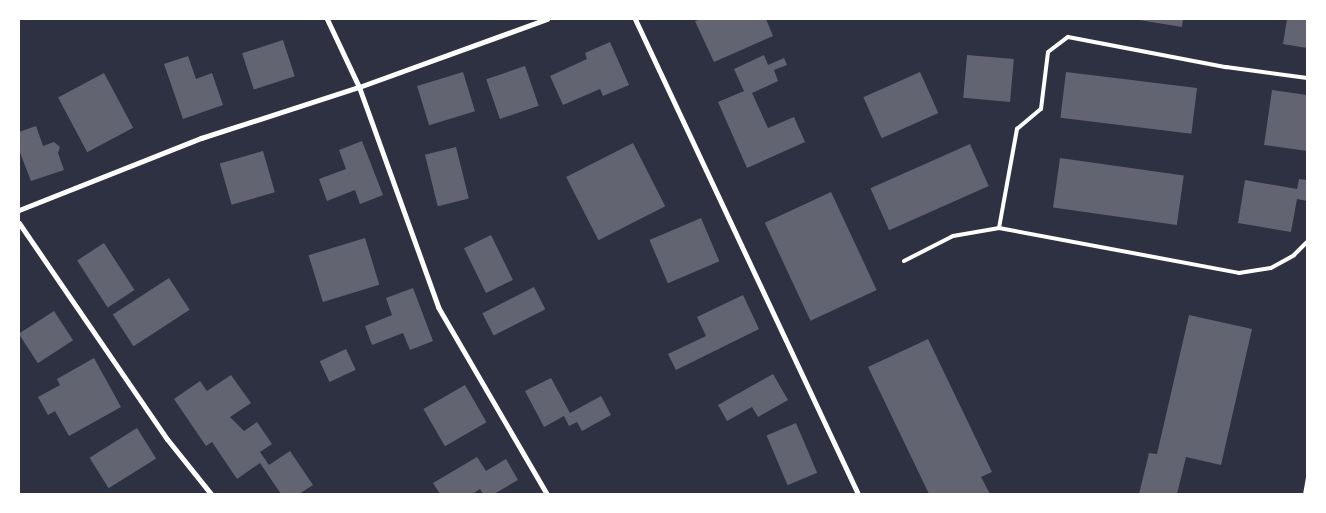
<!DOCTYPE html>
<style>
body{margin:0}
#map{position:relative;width:1326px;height:513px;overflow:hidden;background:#2d3142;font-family:Montserrat,sans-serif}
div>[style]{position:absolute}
.building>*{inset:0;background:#626471;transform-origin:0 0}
.path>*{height:3px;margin:-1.5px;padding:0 1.5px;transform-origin:1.5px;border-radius:1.5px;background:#fff}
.service>*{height:4px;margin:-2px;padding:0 2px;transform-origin:2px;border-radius:2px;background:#fff}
.minor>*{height:5px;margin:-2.5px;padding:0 2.5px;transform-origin:2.5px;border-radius:2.5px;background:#fff}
span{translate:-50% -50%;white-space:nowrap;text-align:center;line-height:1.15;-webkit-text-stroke:4px #fff;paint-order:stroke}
.frame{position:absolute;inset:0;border:20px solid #fff;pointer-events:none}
</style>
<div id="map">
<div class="building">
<div style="clip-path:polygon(702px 19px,766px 19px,773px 36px,714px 62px,695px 21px)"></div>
<div style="clip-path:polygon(1133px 19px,1183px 19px,1182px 27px)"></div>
<div style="clip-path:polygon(1287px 19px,1307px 19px,1307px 48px,1283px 44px)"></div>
<div style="left:283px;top:40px;width:38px;height:43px;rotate:72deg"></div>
<div style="clip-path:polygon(610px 42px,629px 85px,603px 96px,600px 89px,563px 105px,550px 76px,587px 59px,585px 53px)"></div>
<div style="clip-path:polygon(764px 55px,768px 65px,784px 58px,787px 65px,774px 70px,778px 81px,752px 93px,768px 128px,794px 117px,805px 142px,747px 168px,718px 102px,744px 91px,734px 69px)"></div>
<div style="left:967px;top:55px;width:47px;height:43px;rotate:5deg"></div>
<div style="clip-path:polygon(188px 56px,196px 79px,212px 73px,223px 105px,183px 119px,164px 64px)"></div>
<div style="left:525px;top:66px;width:42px;height:41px;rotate:71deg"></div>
<div style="left:463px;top:72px;width:41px;height:48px;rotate:73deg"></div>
<div style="left:920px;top:72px;width:45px;height:62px;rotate:66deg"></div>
<div style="left:1066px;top:72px;width:132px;height:46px;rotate:7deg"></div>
<div style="left:104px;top:73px;width:62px;height:52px;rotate:62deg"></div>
<div style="clip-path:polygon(1272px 90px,1307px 95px,1307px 151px,1264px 145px)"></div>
<div style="clip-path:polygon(36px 126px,43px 146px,54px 142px,60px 147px,58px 153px,64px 170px,31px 181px,19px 150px,19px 132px)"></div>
<div style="clip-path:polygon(362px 141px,383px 195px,360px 204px,355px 190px,327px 201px,319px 179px,346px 169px,339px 150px)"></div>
<div style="left:633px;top:143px;width:71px;height:75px;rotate:63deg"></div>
<div style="left:970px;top:144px;width:46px;height:109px;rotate:66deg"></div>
<div style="left:456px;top:147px;width:53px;height:32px;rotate:76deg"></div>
<div style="left:263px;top:151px;width:43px;height:45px;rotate:74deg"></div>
<div style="left:1060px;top:158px;width:125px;height:50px;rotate:8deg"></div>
<div style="clip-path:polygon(1299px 179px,1307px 180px,1307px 201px,1297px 199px,1291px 232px,1238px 223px,1245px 180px,1297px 189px)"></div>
<div style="left:831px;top:192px;width:108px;height:73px;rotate:65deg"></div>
<div style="left:701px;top:218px;width:47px;height:56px;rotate:67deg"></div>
<div style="left:491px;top:235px;width:50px;height:30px;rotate:64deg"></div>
<div style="left:365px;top:238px;width:49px;height:59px;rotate:73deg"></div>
<div style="left:104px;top:243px;width:56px;height:32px;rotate:57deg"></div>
<div style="left:169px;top:278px;width:38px;height:67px;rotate:57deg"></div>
<div style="left:534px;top:287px;width:25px;height:58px;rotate:63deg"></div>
<div style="clip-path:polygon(413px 288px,433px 341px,410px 350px,403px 333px,372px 345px,365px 326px,392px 315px,386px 298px)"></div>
<div style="clip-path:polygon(743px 295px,759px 329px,676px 370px,668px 354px,706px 336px,697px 317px)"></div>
<div style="left:54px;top:311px;width:35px;height:42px;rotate:57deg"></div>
<div style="clip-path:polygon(1189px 315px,1252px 329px,1221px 465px,1186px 457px,1177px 494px,1139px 494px,1149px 453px,1157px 454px)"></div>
<div style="clip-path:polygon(928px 339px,992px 472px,981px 477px,990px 494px,929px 494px,868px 367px)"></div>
<div style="left:346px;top:349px;width:23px;height:29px;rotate:65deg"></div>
<div style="clip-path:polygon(94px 358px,121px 407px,69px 436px,55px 411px,48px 415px,38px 397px,60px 385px,57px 379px)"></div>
<div style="clip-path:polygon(773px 374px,788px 400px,758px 417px,752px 407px,727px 421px,718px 405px)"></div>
<div style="clip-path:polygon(231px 375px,251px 403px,230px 417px,244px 431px,257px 422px,272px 444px,260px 452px,269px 465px,290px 451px,313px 485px,299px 494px,281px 494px,260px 463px,237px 479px,212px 442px,206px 446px,174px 399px,200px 381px,207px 391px)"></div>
<div style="clip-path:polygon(551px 378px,570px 413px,601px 396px,611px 415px,582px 431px,577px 422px,569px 426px,564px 416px,544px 427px,525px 391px)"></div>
<div style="left:465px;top:385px;width:43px;height:48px;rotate:60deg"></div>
<div style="left:796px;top:423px;width:54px;height:32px;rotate:67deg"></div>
<div style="left:137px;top:428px;width:36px;height:56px;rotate:58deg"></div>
<div style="clip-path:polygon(477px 457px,486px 471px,506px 459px,518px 480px,494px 494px,483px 494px,480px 489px,472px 494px,440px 494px,433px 483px)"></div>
</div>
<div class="path">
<div style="left:1304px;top:494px;width:17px;rotate:-80deg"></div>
</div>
<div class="service">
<div style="left:999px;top:228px;width:101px;rotate:-79.7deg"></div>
<div style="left:1017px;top:129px;width:31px;rotate:-40deg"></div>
<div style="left:1041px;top:109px;width:57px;rotate:-83deg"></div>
<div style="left:1048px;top:52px;width:25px;rotate:-37deg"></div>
<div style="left:1068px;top:37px;width:161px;rotate:10.8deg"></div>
<div style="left:1226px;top:67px;width:82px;rotate:7.7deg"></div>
<div style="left:904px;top:261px;width:55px;rotate:-27deg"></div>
<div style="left:953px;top:236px;width:47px;rotate:-9.9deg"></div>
<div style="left:999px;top:228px;width:244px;rotate:10.6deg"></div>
<div style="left:1239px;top:273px;width:32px;rotate:-9deg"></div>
<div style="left:1271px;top:268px;width:26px;rotate:-29deg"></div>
<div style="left:1294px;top:255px;width:18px;rotate:-45deg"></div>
</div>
<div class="minor">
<div style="left:327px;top:19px;width:75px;rotate:64.8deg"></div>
<div style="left:359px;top:87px;width:234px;rotate:70.2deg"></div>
<div style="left:438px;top:307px;width:216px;rotate:59.8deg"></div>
<div style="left:635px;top:19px;width:525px;rotate:64.85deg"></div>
<div style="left:19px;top:210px;width:196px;rotate:-21.6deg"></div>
<div style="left:201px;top:138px;width:166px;rotate:-17.9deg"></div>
<div style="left:359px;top:87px;width:200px;rotate:-19.9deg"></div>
<div style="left:19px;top:223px;width:262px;rotate:55.6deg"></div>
<div style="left:167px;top:439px;width:70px;rotate:51.3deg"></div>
</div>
<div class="frame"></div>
</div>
